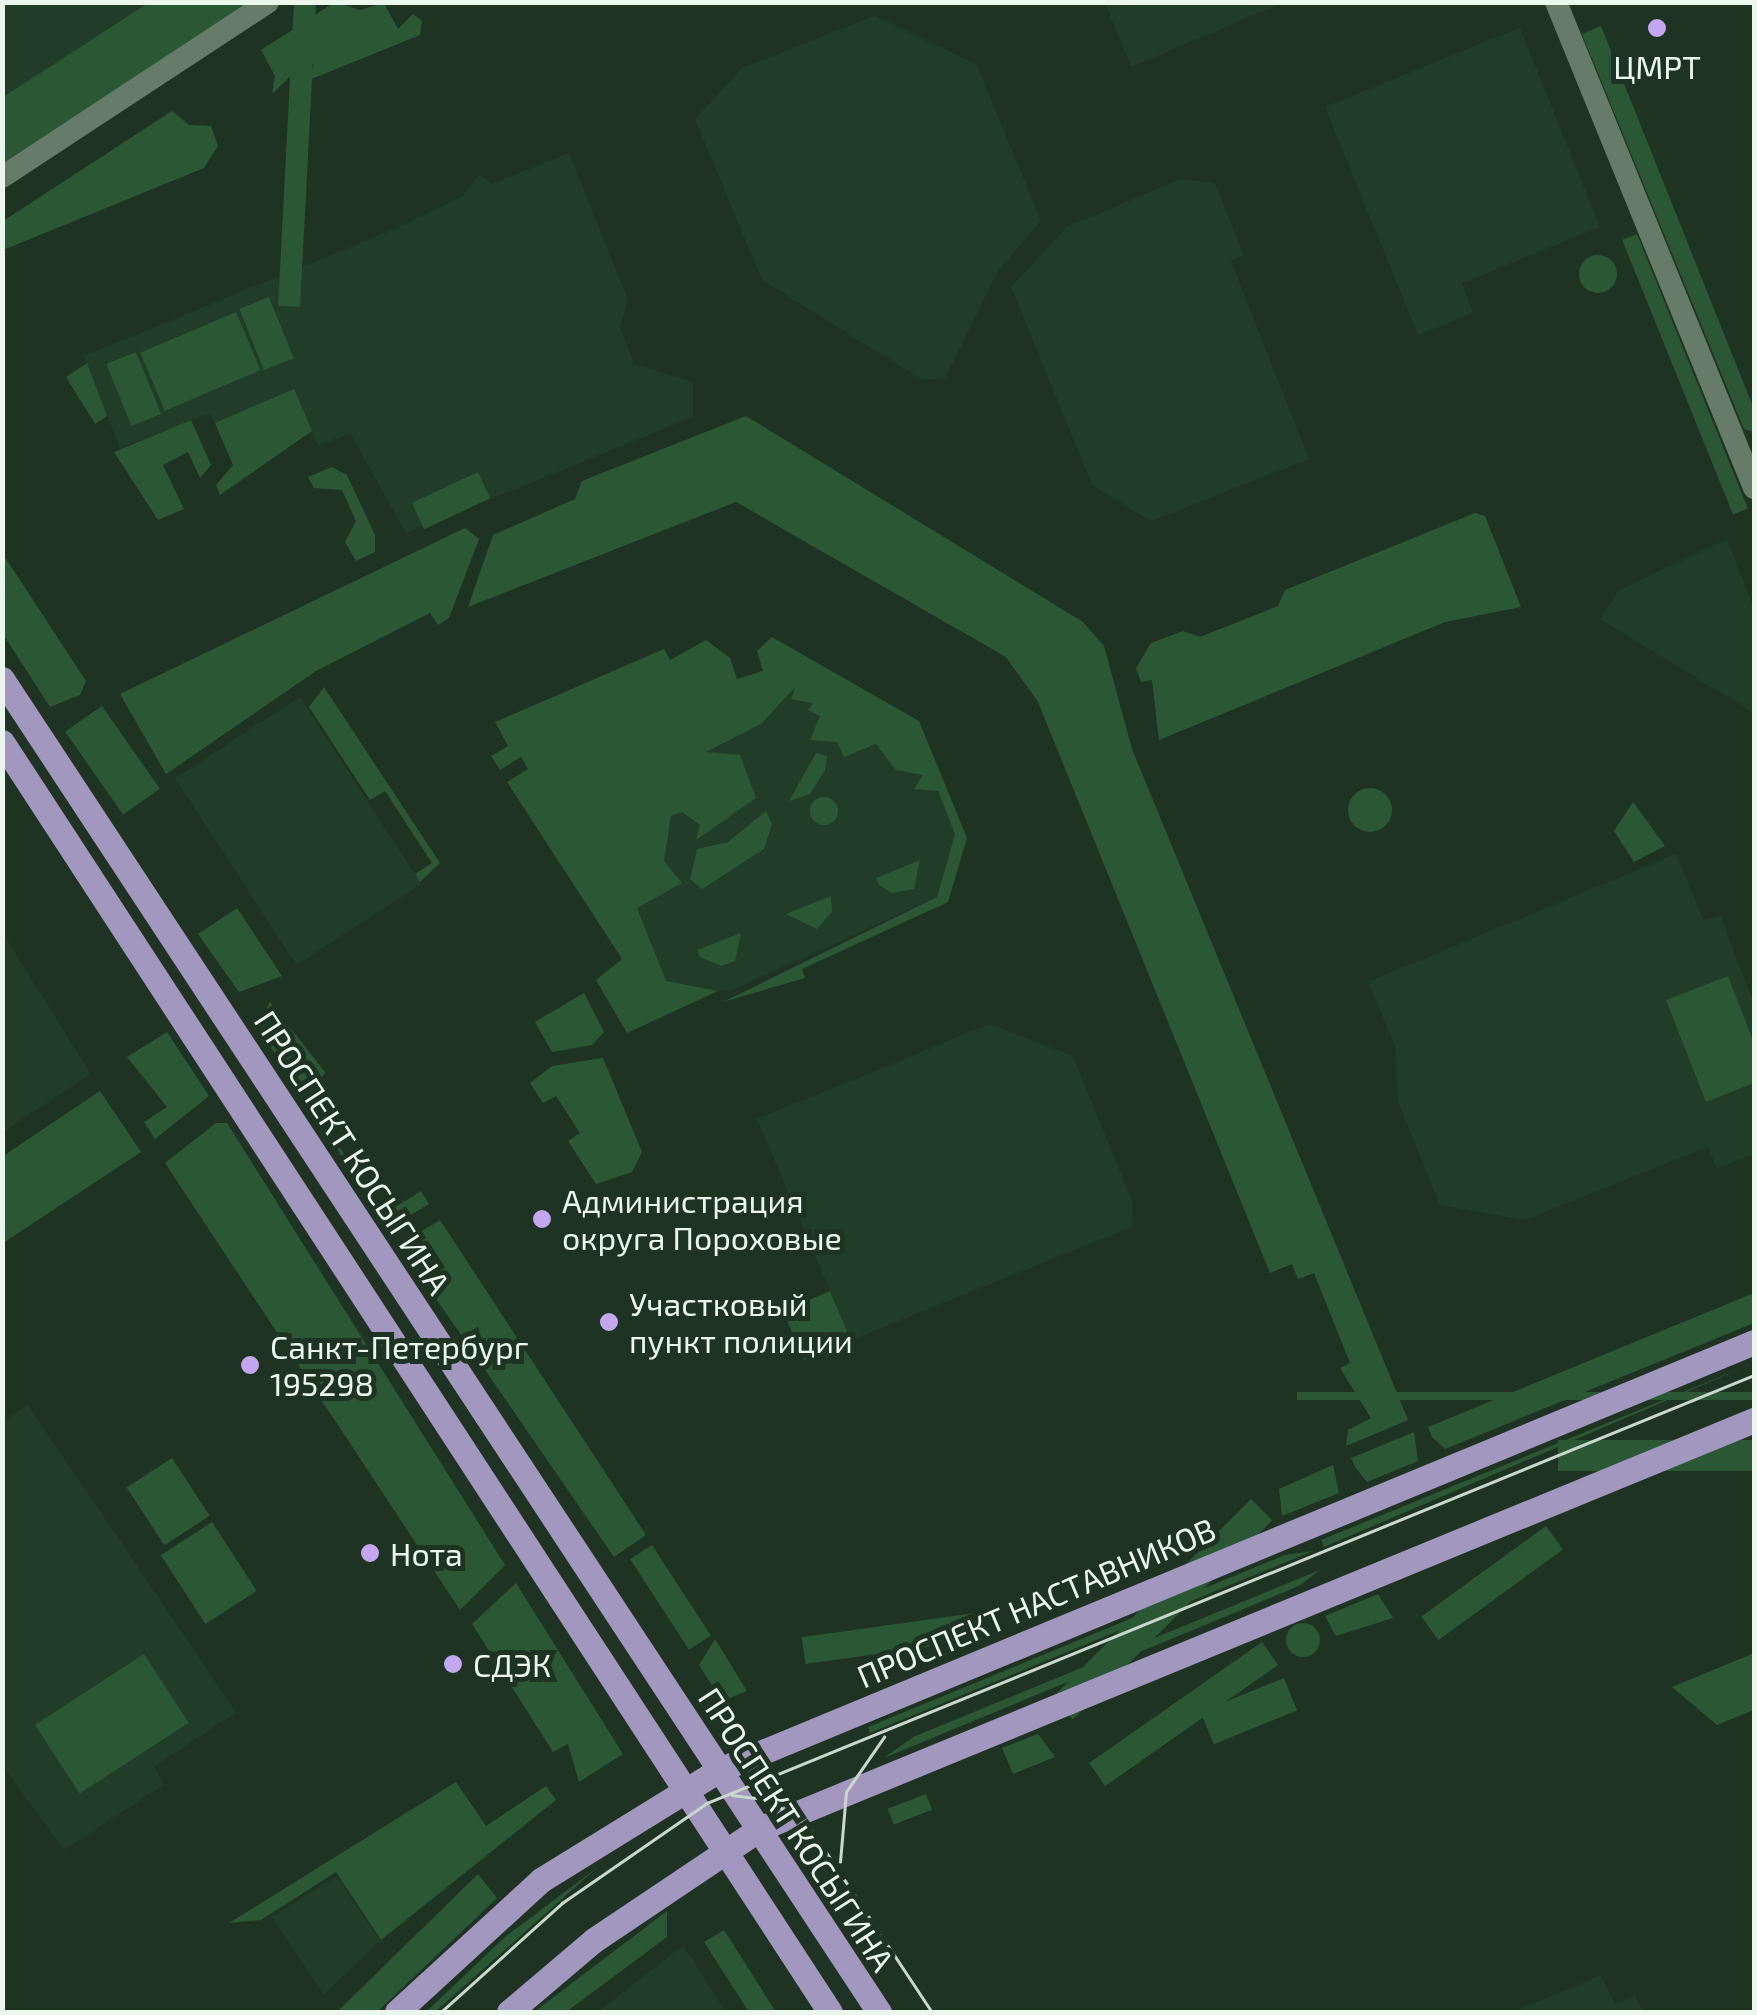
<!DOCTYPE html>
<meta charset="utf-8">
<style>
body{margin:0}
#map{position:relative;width:1757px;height:2015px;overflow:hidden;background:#1f3323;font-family:"Exo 2",sans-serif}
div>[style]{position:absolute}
.built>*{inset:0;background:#213c27;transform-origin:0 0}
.green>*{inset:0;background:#2a5835;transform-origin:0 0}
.round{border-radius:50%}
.minor>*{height:22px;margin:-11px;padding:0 11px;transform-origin:11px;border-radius:11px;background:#667c69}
.major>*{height:25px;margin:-12.5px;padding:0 12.5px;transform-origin:12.5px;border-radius:12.5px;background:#a297be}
.tram>*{height:2.5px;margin:-1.25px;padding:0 1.25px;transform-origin:1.25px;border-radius:1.25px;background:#cad7cc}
.dots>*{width:28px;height:28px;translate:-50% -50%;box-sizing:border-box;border:5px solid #1f3323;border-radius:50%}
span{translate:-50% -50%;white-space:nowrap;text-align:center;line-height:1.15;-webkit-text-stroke:10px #1f3323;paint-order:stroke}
.poi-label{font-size:32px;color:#ebf7ed}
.left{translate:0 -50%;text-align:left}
.street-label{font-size:32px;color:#ebf7ed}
.frame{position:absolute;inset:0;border:5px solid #ebf7ed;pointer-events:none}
</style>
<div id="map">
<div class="built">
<div style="clip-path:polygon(3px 3px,148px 3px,3px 97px)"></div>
<div style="clip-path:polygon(1105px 3px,1282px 3px,1131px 67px)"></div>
<div style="clip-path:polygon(875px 16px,977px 65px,1041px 221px,998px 271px,945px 378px,923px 380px,762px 280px,695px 119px,742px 68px)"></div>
<div style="clip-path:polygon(1520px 28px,1600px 227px,1462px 283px,1473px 313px,1418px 335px,1325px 107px)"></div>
<div style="clip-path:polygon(569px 153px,628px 300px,620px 327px,634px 364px,693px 382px,693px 417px,406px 533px,350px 433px,318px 446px,311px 431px,233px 465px,210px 413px,120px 448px,84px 356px,397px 228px,462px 196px,479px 175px,492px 184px)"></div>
<div style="clip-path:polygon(1181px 179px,1215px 183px,1244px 255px,1231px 261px,1309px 459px,1151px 521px,1092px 485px,1011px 287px,1067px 227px)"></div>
<div style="clip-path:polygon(1727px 539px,1754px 609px,1754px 713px,1600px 619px,1618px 591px)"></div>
<div style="clip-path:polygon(763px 675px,910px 725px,955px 833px,937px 897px,732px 990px,656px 994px,586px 762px)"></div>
<div style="left:300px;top:697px;width:223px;height:149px;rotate:57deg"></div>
<div style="clip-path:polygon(1676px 854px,1704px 921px,1720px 915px,1754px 1004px,1754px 1154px,1717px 1169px,1708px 1147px,1524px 1220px,1440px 1205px,1398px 1102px,1395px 1046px,1368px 982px)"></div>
<div style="clip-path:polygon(3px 933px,91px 1074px,3px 1132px,2px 1132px)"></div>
<div style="clip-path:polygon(990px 1024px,1073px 1056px,1133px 1203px,1132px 1227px,851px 1340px,757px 1119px)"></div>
<div style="clip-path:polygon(28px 1405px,236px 1712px,154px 1767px,164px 1784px,64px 1850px,3px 1766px,3px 1421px)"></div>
<div style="clip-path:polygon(337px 1876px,380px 1941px,324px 1995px,272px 1917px)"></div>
<div style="clip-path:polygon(683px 1945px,726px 2012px,598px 2012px)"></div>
<div style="clip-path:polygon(1601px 1975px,1615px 2004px,1635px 1995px,1643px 2012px,1514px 2012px)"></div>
</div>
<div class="green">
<div style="left:294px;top:2px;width:22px;height:304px;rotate:3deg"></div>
<div style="clip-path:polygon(335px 2px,360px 10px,384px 3px,398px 29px,413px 14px,422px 21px,420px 35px,309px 80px,314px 64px,296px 71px,272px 94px,275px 76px,261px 50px,294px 29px,300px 44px,312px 39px,304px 22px)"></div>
<div style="clip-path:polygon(148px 3px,249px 3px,3px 163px,3px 97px)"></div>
<div style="clip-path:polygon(1601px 26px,1754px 409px,1754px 432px,1744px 429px,1582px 34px)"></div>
<div style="clip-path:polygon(172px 111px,189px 125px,211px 126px,218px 146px,204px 168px,3px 250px,3px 221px)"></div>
<div style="left:1637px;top:234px;width:296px;height:16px;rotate:68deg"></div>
<div class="round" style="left:1579px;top:255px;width:38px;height:38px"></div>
<div style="left:269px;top:297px;width:66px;height:32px;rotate:68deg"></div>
<div style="left:236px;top:312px;width:63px;height:104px;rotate:67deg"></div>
<div style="left:136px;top:352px;width:67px;height:32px;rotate:68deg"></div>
<div style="clip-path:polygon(87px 363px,107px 416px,95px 424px,66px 377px)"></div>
<div style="clip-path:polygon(294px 389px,312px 431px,220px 495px,216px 485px,233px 465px,215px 423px)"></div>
<div style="clip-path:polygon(746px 416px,1083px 622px,1104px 646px,1132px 749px,1408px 1420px,1346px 1446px,1348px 1430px,1371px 1418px,1340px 1368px,1350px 1363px,1314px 1273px,1298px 1279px,1292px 1264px,1270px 1273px,1038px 702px,1006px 657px,736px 502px,468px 607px,493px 535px,575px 499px,582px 481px)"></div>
<div style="clip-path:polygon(191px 420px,211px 465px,200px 478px,188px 452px,163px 465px,184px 509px,158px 520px,114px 452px)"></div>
<div style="clip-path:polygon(332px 467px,347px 475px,375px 535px,375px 552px,356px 561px,345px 542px,356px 521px,342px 490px,314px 488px,308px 477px)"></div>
<div style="left:478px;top:472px;width:29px;height:73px;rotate:65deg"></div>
<div style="clip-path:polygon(1475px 513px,1485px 516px,1521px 607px,1445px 622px,1159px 740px,1152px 680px,1141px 682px,1136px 668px,1151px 643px,1183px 631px,1200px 637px,1278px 606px,1285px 590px)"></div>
<div style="clip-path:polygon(465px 528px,479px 539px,449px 618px,438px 625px,430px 613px,316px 671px,166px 774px,120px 694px)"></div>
<div style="clip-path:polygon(3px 554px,86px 681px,80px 695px,50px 707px,3px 634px)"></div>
<div style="clip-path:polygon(772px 637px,919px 721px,967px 838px,948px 902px,802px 969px,805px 978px,723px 1002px,937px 897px,955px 834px,938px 791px,914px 789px,923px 775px,896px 770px,876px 744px,844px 757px,837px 742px,810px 740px,820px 716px,808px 710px,813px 703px,791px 699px,795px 687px,761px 724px,706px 752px,740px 755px,756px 798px,696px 840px,700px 825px,682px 812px,671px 816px,664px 861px,682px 883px,637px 908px,666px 981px,718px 991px,627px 1033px,596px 980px,622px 959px,507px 782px,528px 769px,521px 757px,500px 770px,491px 756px,508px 746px,495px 722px,664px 649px,670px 660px,706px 640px,730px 658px,737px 679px,763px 671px,757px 651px)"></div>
<div style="clip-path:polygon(324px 687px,440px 863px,420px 882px,415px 874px,432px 863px,385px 791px,370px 800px,309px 707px)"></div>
<div style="left:102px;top:706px;width:101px;height:45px;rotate:55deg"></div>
<div style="clip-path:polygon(816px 753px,827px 756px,825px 770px,810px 794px,789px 801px)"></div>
<div class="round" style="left:1348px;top:788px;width:44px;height:44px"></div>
<div class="round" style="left:810px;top:797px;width:28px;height:28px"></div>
<div style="clip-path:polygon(1633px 802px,1665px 846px,1634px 862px,1614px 831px)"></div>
<div style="clip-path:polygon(766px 811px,772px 824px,764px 849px,702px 889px,690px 879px,697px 849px,728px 842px)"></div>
<div style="clip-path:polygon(920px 860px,914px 889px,892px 893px,879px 885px,876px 878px)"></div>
<div style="clip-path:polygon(831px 896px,832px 912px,817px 929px,786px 914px)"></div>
<div style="clip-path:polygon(237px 908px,282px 976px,239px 992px,198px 934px)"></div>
<div style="clip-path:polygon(741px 933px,735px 961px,721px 966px,700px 957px,697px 950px)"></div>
<div style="clip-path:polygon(1728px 976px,1754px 1043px,1754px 1083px,1706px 1102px,1666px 1000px)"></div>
<div style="clip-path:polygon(584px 993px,604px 1032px,592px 1045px,552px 1052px,535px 1022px)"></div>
<div style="clip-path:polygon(270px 1002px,325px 1072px,311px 1098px,373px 1204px,257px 1026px)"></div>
<div style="clip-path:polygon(167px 1032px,209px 1096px,155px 1139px,144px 1122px,167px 1107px,127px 1057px)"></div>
<div style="clip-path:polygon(603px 1058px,642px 1152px,632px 1172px,596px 1184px,568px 1141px,580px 1133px,556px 1096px,543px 1103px,530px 1083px,552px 1066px)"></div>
<div style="clip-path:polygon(100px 1091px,141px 1152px,3px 1243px,3px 1156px)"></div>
<div style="clip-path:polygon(216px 1123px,227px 1123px,505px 1565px,460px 1610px,165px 1163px)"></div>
<div style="clip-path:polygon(421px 1191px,429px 1204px,389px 1228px,386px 1213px)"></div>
<div style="clip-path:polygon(440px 1220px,646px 1535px,614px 1557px,399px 1245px)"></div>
<div style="left:830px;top:1291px;width:53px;height:51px;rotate:67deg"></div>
<div style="clip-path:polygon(1754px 1293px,1754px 1323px,1445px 1449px,1432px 1437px,1428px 1427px)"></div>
<div style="clip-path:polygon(1754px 1363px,1324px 1547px,1321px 1540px)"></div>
<div style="left:1754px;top:1392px;width:8px;height:457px;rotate:90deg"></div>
<div style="clip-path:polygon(1414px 1432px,1418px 1461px,1367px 1482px,1355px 1467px,1351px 1458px)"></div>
<div style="left:1754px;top:1440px;width:31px;height:196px;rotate:90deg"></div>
<div style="left:172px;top:1458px;width:69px;height:54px;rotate:57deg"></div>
<div style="clip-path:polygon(1333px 1465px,1339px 1493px,1282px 1516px,1279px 1489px)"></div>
<div style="left:1251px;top:1499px;width:30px;height:282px;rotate:45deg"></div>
<div style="left:212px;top:1522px;width:82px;height:61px;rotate:57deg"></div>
<div style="left:1546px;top:1526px;width:29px;height:154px;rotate:54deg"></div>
<div style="left:652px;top:1545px;width:108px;height:26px;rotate:57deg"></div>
<div style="clip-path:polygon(1313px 1551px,870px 1733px,868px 1727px,1285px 1555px)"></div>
<div style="clip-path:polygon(1320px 1570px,1299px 1586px,884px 1758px,913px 1737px)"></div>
<div style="clip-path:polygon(516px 1583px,623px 1754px,579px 1782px,568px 1744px,553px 1752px,472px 1624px)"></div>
<div style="clip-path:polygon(1378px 1594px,1393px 1618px,1336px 1636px,1325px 1616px)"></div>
<div style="left:975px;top:1613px;width:27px;height:175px;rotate:82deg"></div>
<div class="round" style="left:1286px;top:1623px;width:34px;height:34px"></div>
<div style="clip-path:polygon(715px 1639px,747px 1691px,722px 1701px,699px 1665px)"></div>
<div style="clip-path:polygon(1754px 1639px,1754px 1710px,1717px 1725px,1672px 1687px,1752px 1654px)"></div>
<div style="left:1262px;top:1642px;width:28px;height:211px;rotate:55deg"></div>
<div style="left:144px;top:1654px;width:82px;height:130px;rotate:57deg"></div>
<div style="left:1284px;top:1678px;width:35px;height:90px;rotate:68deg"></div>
<div style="clip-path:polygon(1038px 1734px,1055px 1757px,1013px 1774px,1002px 1748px)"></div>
<div style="clip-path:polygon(456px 1782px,486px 1826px,546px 1786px,556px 1800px,381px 1940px,336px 1872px,261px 1920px,229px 1923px)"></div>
<div style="left:926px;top:1794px;width:17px;height:41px;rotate:69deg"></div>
<div style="clip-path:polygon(598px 1867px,435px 2012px,426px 2012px,505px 1937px)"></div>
<div style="clip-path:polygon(478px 1874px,497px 1898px,377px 2012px,337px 2012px)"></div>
<div style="clip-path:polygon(667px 1911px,667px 1937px,566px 2012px,534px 2012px)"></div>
<div style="clip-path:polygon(724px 1930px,776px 2012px,749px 2012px,704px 1942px)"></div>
</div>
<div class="minor">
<div style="left:1556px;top:2px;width:525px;rotate:67.83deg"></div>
<div style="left:2px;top:177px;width:318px;rotate:-33.3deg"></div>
</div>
<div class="major">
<div style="left:2px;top:679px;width:1596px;rotate:56.66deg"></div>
<div style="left:2px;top:742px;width:1516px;rotate:56.9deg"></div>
<div style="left:397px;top:2012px;width:195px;rotate:-42.5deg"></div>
<div style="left:541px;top:1880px;width:209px;rotate:-31.7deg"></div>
<div style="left:719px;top:1770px;width:1120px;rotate:-22.47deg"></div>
<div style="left:509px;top:2012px;width:111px;rotate:-40.3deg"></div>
<div style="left:594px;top:1940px;width:199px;rotate:-33.9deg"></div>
<div style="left:759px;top:1829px;width:1076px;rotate:-22.35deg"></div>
</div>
<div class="tram">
<div style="left:732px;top:1795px;width:35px;rotate:7deg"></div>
<div style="left:767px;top:1799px;width:50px;rotate:32.7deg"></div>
<div style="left:809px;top:1826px;width:223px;rotate:56.5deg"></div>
<div style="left:840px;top:1862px;width:70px;rotate:-85.1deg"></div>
<div style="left:846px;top:1792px;width:67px;rotate:-55.4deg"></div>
<div style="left:441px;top:2012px;width:163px;rotate:-42deg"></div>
<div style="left:562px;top:1903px;width:176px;rotate:-34.6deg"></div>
<div style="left:707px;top:1803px;width:1131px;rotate:-22.23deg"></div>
</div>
<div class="dots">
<div style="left:1657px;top:28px;background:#c5a6f0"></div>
<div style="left:542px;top:1219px;background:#c5a6f0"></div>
<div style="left:609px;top:1322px;background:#c5a6f0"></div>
<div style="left:250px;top:1365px;background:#c5a6f0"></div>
<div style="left:370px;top:1553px;background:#c5a6f0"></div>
<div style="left:453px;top:1664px;background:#c5a6f0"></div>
</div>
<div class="poi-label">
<span style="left:1657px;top:66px">ЦМРТ</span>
<span class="left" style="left:562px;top:1219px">Администрация<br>округа Пороховые</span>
<span class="left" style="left:629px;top:1322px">Участковый<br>пункт полиции</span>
<span class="left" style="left:270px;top:1365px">Санкт-Петербург<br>195298</span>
<span class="left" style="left:390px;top:1553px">Нота</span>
<span class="left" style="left:473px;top:1664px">СДЭК</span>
</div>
<div class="street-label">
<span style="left:353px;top:1152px;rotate:57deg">ПРОСПЕКТ КОСЫГИНА</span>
<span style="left:1036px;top:1602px;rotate:-23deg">ПРОСПЕКТ НАСТАВНИКОВ</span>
<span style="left:797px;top:1829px;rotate:57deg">ПРОСПЕКТ КОСЫГИНА</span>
</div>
<div class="frame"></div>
</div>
